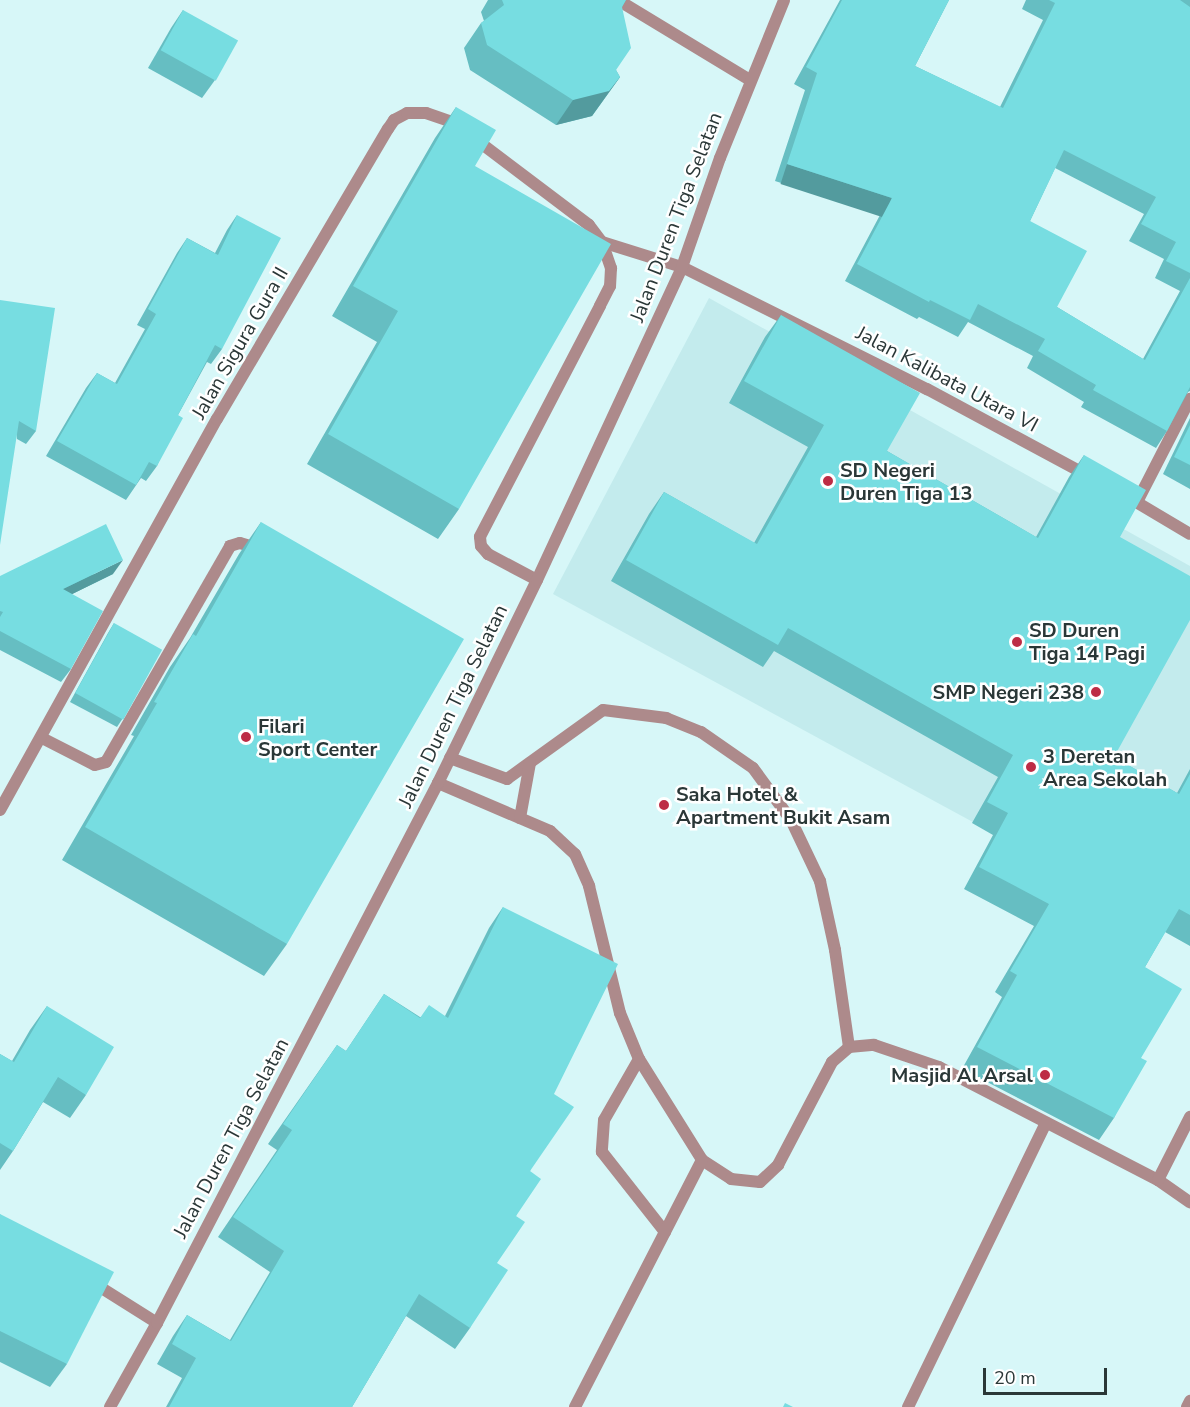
<!DOCTYPE html>
<style>
body{margin:0}
#map{position:relative;width:1190px;height:1407px;overflow:hidden;background:#d7f7f8;font-family:"Nunito Sans",sans-serif}
div>[style]{position:absolute}
.built>*{inset:0;background:#c3ebed}
.service>*{height:12px;margin:-6px;padding:0 6px;transform-origin:6px;border-radius:6px;background:#ad8a8b}
.minor>*{height:12px;margin:-6px;padding:0 6px;transform-origin:6px;border-radius:6px;background:#ad8a8b}
.tertiary>*{height:12px;margin:-6px;padding:0 6px;transform-origin:6px;border-radius:6px;background:#ad8a8b}
.wall>*{inset:0;background:#66bec2}
.shaded-wall>*{inset:0;background:#539b9e;transform-origin:0 0}
.building>*{inset:0;background:#77dde1;transform-origin:0 0}
.dots>*{width:16px;height:16px;translate:-50% -50%;box-sizing:border-box;border:3px solid #fff;border-radius:50%}
span{translate:-50% -50%;white-space:nowrap;text-align:center;line-height:1.15;-webkit-text-stroke:5px #fff;paint-order:stroke}
.street-label{font-size:20px;color:#2a3737}
.poi-label{font-size:20px;color:#2a3737;font-weight:700}
.left{translate:0 -50%;text-align:left}
.right{translate:-100% -50%;text-align:right}
.scale{position:absolute;left:983px;top:1368px;width:124px;height:27px;box-sizing:border-box;border:3px solid #2a3737;border-top:0;padding-left:8px;font-size:18px;line-height:21px;white-space:nowrap;color:#2a3737;-webkit-text-stroke:4px #fff;paint-order:stroke}
</style>
<div id="map">
<div class="built">
<div style="clip-path:polygon(709px 298px,1190px 566px,1190px 940px,553px 594px)"></div>
</div>
<div class="service">
<div style="left:42px;top:738px;width:59px;rotate:27deg"></div>
<div style="left:95px;top:765px;width:11px;rotate:-15deg"></div>
<div style="left:106px;top:762px;width:249px;rotate:-60.1deg"></div>
<div style="left:230px;top:546px;width:10px;rotate:-17deg"></div>
<div style="left:240px;top:543px;width:21px;rotate:17deg"></div>
</div>
<div class="minor">
<div style="left:618px;top:0;width:154px;rotate:31.2deg"></div>
<div style="left:474px;top:138px;width:144px;rotate:37.1deg"></div>
<div style="left:589px;top:225px;width:21px;rotate:53deg"></div>
<div style="left:602px;top:242px;width:28px;rotate:71deg"></div>
<div style="left:611px;top:268px;width:18px;rotate:93deg"></div>
<div style="left:610px;top:286px;width:22px;rotate:117deg"></div>
<div style="left:600px;top:306px;width:260px;rotate:117.5deg"></div>
<div style="left:480px;top:537px;width:9px;rotate:84deg"></div>
<div style="left:481px;top:546px;width:11px;rotate:49deg"></div>
<div style="left:488px;top:554px;width:55px;rotate:28deg"></div>
<div style="left:602px;top:242px;width:84px;rotate:17.4deg"></div>
<div style="left:682px;top:267px;width:274px;rotate:26.5deg"></div>
<div style="left:927px;top:389px;width:182px;rotate:28.3deg"></div>
<div style="left:1126px;top:496px;width:74px;rotate:30.7deg"></div>
<div style="left:1137px;top:502px;width:116px;rotate:-62.8deg"></div>
<div style="left:450px;top:758px;width:61px;rotate:20.2deg"></div>
<div style="left:507px;top:779px;width:118px;rotate:-35.7deg"></div>
<div style="left:603px;top:710px;width:64px;rotate:7.2deg"></div>
<div style="left:666px;top:718px;width:38px;rotate:22deg"></div>
<div style="left:701px;top:732px;width:63px;rotate:34.7deg"></div>
<div style="left:753px;top:768px;width:64px;rotate:53.8deg"></div>
<div style="left:791px;top:820px;width:68px;rotate:64.6deg"></div>
<div style="left:820px;top:881px;width:71px;rotate:77.7deg"></div>
<div style="left:835px;top:950px;width:98px;rotate:81.8deg"></div>
<div style="left:438px;top:783px;width:122px;rotate:23.2deg"></div>
<div style="left:550px;top:831px;width:34px;rotate:43deg"></div>
<div style="left:575px;top:854px;width:35px;rotate:66deg"></div>
<div style="left:589px;top:886px;width:131px;rotate:76.3deg"></div>
<div style="left:620px;top:1013px;width:50px;rotate:67.6deg"></div>
<div style="left:639px;top:1059px;width:119px;rotate:58deg"></div>
<div style="left:702px;top:1160px;width:35px;rotate:33deg"></div>
<div style="left:731px;top:1179px;width:29px;rotate:6deg"></div>
<div style="left:760px;top:1182px;width:25px;rotate:-43deg"></div>
<div style="left:778px;top:1165px;width:116px;rotate:-62.3deg"></div>
<div style="left:832px;top:1062px;width:23px;rotate:-41deg"></div>
<div style="left:849px;top:1047px;width:25px;rotate:-5deg"></div>
<div style="left:874px;top:1045px;width:69px;rotate:18.7deg"></div>
<div style="left:939px;top:1067px;width:246px;rotate:27.3deg"></div>
<div style="left:1158px;top:1180px;width:39px;rotate:35deg"></div>
<div style="left:0;top:810px;width:447px;rotate:-61deg"></div>
<div style="left:217px;top:419px;width:337px;rotate:-59.5deg"></div>
<div style="left:388px;top:129px;width:11px;rotate:-56deg"></div>
<div style="left:394px;top:120px;width:15px;rotate:-28deg"></div>
<div style="left:407px;top:113px;width:19px"></div>
<div style="left:426px;top:113px;width:28px;rotate:19deg"></div>
<div style="left:452px;top:122px;width:9px;rotate:32deg"></div>
<div style="left:520px;top:818px;width:56px;rotate:-79.7deg"></div>
<div style="left:639px;top:1059px;width:70px;rotate:119.8deg"></div>
<div style="left:604px;top:1120px;width:32px;rotate:94deg"></div>
<div style="left:602px;top:1152px;width:102px;rotate:51.8deg"></div>
<div style="left:1158px;top:1180px;width:71px;rotate:-63.1deg"></div>
<div style="left:575px;top:1407px;width:278px;rotate:-62.8deg"></div>
<div style="left:908px;top:1407px;width:316px;rotate:-64.1deg"></div>
<div style="left:1187px;top:1407px;width:7px;rotate:-63deg"></div>
</div>
<div class="tertiary">
<div style="left:92px;top:1282px;width:77px;rotate:32.2deg"></div>
<div style="left:110px;top:1407px;width:96px;rotate:-60.8deg"></div>
<div style="left:157px;top:1323px;width:609px;rotate:-62.51deg"></div>
<div style="left:438px;top:783px;width:226px;rotate:-64deg"></div>
<div style="left:537px;top:580px;width:345px;rotate:-65.1deg"></div>
<div style="left:682px;top:267px;width:115px;rotate:-70.8deg"></div>
<div style="left:720px;top:158px;width:170px;rotate:-67.9deg"></div>
</div>
<div class="wall">
<div style="clip-path:polygon(488px 0,626px 0,622px 7px,616px 70px,620px 77px,592px 116px,556px 125px,470px 70px,464px 48px,481px 23px,484px 21px,481px 12px)"></div>
<div style="clip-path:polygon(evenodd,840px 0,949px 0,915px 66px,1000px 107px,1043px 20px,1022px 9px,1026px 0,1190px 0,1190px 391px,1188px 392px,1167px 431px,1156px 448px,1081px 407px,1084px 402px,1027px 368px,1033px 356px,968px 322px,958px 337px,919px 317px,917px 319px,845px 281px,880px 215px,775px 181px,805px 90px,794px 84px,840px 0,1055px 168px,1144px 214px,1129px 241px,1164px 259px,1155px 278px,1180px 291px,1143px 359px,1057px 307px,1030px 221px,1055px 168px)"></div>
<div style="clip-path:polygon(183px 10px,215px 80px,202px 98px,148px 68px,171px 28px)"></div>
<div style="clip-path:polygon(456px 107px,475px 166px,459px 509px,438px 539px,307px 464px,377px 342px,332px 316px,435px 138px)"></div>
<div style="clip-path:polygon(237px 215px,222px 349px,211px 364px,207px 362px,178px 415px,157px 466px,146px 481px,141px 478px,126px 500px,46px 456px,86px 388px,97px 373px,115px 383px,145px 329px,137px 325px,177px 253px,187px 238px,215px 253px,227px 230px)"></div>
<div style="clip-path:polygon(0 300px,36px 431px,26px 444px,17px 439px)"></div>
<div style="clip-path:polygon(781px 315px,887px 451px,1036px 537px,1069px 477px,1084px 455px,1120px 537px,1114px 757px,1177px 793px,1190px 769px,1190px 946px,1165px 932px,1145px 967px,1141px 1058px,1114px 1118px,1099px 1140px,962px 1069px,1002px 997px,995px 992px,1034px 926px,964px 889px,993px 835px,972px 823px,998px 777px,774px 651px,763px 667px,611px 581px,649px 514px,664px 492px,754px 543px,808px 447px,729px 403px,765px 337px)"></div>
<div style="clip-path:polygon(1190px 418px,1190px 489px,1163px 474px)"></div>
<div style="clip-path:polygon(261px 522px,287px 944px,264px 976px,62px 860px,134px 736px,131px 735px,170px 667px,190px 638px,239px 554px)"></div>
<div style="clip-path:polygon(113px 574px,72px 594px,71px 669px,61px 682px,0 650px,0 576px)"></div>
<div style="clip-path:polygon(114px 623px,123px 718px,117px 727px,70px 702px,108px 633px)"></div>
<div style="clip-path:polygon(503px 907px,554px 1094px,516px 1216px,470px 1328px,455px 1349px,406px 1316px,352px 1407px,166px 1407px,182px 1378px,157px 1364px,173px 1336px,187px 1315px,230px 1340px,270px 1272px,218px 1237px,277px 1150px,268px 1144px,337px 1045px,346px 1051px,384px 994px,420px 1017px,445px 1016px,489px 928px)"></div>
<div style="clip-path:polygon(47px 1006px,86px 1095px,70px 1118px,43px 1102px,13px 1151px,0 1170px,0 1054px,12px 1061px,30px 1030px)"></div>
<div style="clip-path:polygon(0 1214px,67px 1364px,50px 1387px,0 1362px)"></div>
</div>
<div class="shaded-wall">
<div style="clip-path:polygon(620px 77px,592px 116px,556px 125px,573px 100px)"></div>
<div style="left:787px;top:164px;width:110px;height:21px;rotate:18deg"></div>
<div style="clip-path:polygon(123px 560px,113px 574px,54px 603px,63px 589px)"></div>
</div>
<div class="building">
<div style="clip-path:polygon(502px 0,626px 0,622px 7px,631px 48px,616px 70px,620px 77px,609px 91px,573px 100px,487px 45px,481px 23px,504px 5px)"></div>
<div style="clip-path:polygon(842px 0,949px 0,915px 66px,1003px 108px,1055px 3px,1049px 0,1180px 0,1190px 7px,1190px 273px,1166px 261px,1176px 242px,1141px 224px,1156px 197px,1064px 150px,1030px 221px,1087px 251px,1057px 307px,1145px 360px,1190px 278px,1190px 387px,1167px 431px,1093px 390px,1096px 385px,1038px 351px,1045px 339px,978px 304px,970px 320px,930px 300px,929px 302px,857px 264px,892px 198px,787px 164px,817px 73px,806px 67px)"></div>
<div style="left:183px;top:10px;width:63px;height:46px;rotate:29deg"></div>
<div style="clip-path:polygon(456px 107px,496px 130px,475px 166px,611px 244px,459px 509px,328px 434px,398px 311px,353px 286px)"></div>
<div style="clip-path:polygon(237px 215px,281px 238px,222px 349px,215px 345px,178px 415px,183px 418px,157px 466px,149px 462px,136px 485px,57px 441px,97px 373px,117px 384px,156px 314px,148px 309px,187px 238px,218px 255px)"></div>
<div style="clip-path:polygon(0 300px,55px 308px,36px 431px,19px 421px,0 545px)"></div>
<div style="clip-path:polygon(781px 315px,920px 393px,887px 451px,1038px 538px,1084px 455px,1146px 490px,1120px 537px,1190px 576px,1190px 620px,1114px 757px,1179px 794px,1190px 774px,1190px 915px,1179px 909px,1145px 967px,1182px 989px,1141px 1058px,1147px 1061px,1114px 1118px,977px 1047px,1017px 975px,1010px 971px,1049px 904px,979px 867px,1008px 813px,987px 802px,1013px 755px,788px 628px,778px 645px,626px 560px,664px 492px,757px 544px,824px 425px,744px 381px)"></div>
<div style="clip-path:polygon(1190px 425px,1190px 465px,1174px 457px)"></div>
<div style="clip-path:polygon(261px 522px,464px 639px,287px 944px,85px 827px,157px 703px,154px 702px,193px 634px,196px 636px)"></div>
<div style="clip-path:polygon(106px 524px,123px 560px,63px 589px,103px 611px,71px 669px,0 631px,0 617px,3px 612px,0 611px,0 576px)"></div>
<div style="left:114px;top:623px;width:55px;height:80px;rotate:29deg"></div>
<div style="clip-path:polygon(503px 907px,618px 964px,554px 1094px,574px 1107px,530px 1171px,541px 1179px,516px 1216px,525px 1222px,497px 1263px,508px 1270px,470px 1328px,419px 1294px,352px 1407px,169px 1407px,196px 1358px,172px 1344px,187px 1315px,231px 1341px,284px 1251px,233px 1217px,292px 1130px,283px 1124px,337px 1045px,346px 1051px,384px 994px,420px 1018px,429px 1005px,448px 1018px)"></div>
<div style="clip-path:polygon(47px 1006px,114px 1047px,86px 1095px,58px 1077px,13px 1151px,0 1143px,0 1054px,14px 1062px)"></div>
<div style="clip-path:polygon(0 1214px,114px 1272px,67px 1364px,0 1331px)"></div>
<div style="clip-path:polygon(785px 1403px,793px 1407px,783px 1407px)"></div>
</div>
<div class="dots">
<div style="left:828px;top:481px;background:#bd2c45"></div>
<div style="left:1017px;top:642px;background:#bd2c45"></div>
<div style="left:1096px;top:692px;background:#bd2c45"></div>
<div style="left:246px;top:737px;background:#bd2c45"></div>
<div style="left:1031px;top:767px;background:#bd2c45"></div>
<div style="left:664px;top:805px;background:#bd2c45"></div>
<div style="left:1045px;top:1075px;background:#bd2c45"></div>
</div>
<div class="street-label">
<span style="left:676px;top:217px;rotate:-69deg">Jalan Duren Tiga Selatan</span>
<span style="left:240px;top:343px;rotate:-60deg">Jalan Sigura Gura II</span>
<span style="left:947px;top:379px;rotate:28deg">Jalan Kalibata Utara VI</span>
<span style="left:453px;top:706px;rotate:-64deg">Jalan Duren Tiga Selatan</span>
<span style="left:231px;top:1138px;rotate:-62deg">Jalan Duren Tiga Selatan</span>
</div>
<div class="poi-label">
<span class="left" style="left:840px;top:482px">SD Negeri<br>Duren Tiga 13</span>
<span class="left" style="left:1029px;top:642px">SD Duren<br>Tiga 14 Pagi</span>
<span class="right" style="left:1084px;top:692px">SMP Negeri 238</span>
<span class="left" style="left:258px;top:738px">Filari<br>Sport Center</span>
<span class="left" style="left:1043px;top:768px">3 Deretan<br>Area Sekolah</span>
<span class="left" style="left:676px;top:806px">Saka Hotel &amp;<br>Apartment Bukit Asam</span>
<span class="right" style="left:1033px;top:1075px">Masjid Al Arsal</span>
</div>
<div class="scale">20 m</div>
</div>
